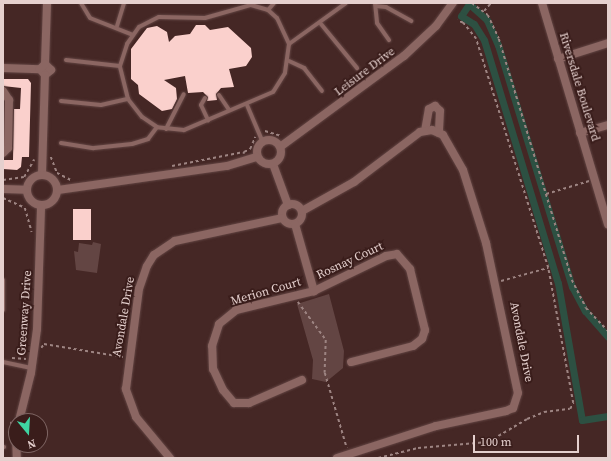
<!DOCTYPE html>
<style>
body{margin:0}
#map{position:relative;width:611px;height:461px;overflow:hidden;background:#452725;font-family:"Source Serif 4",serif}
div>[style]{position:absolute}
.green>*{inset:0;background:#634543}
.canal>*{height:7px;margin:-3.5px;padding:0 3.5px;transform-origin:3.5px;border-radius:3.5px;background:#2d5042}
.building>*{inset:0;background:#fad0cc;transform-origin:0 0}
.path>*{height:1.5px;margin-top:-0.75px;transform-origin:0;background:repeating-linear-gradient(90deg,#9d8482 0 3px,transparent 0 6px)}
.roads{filter:drop-shadow(0 0 1px #624543) drop-shadow(0 0 1px #624543)}
.service>*{height:4px;margin:-2px;padding:0 2px;transform-origin:2px;border-radius:2px;background:#8b6662}
.minor>*{height:8px;margin:-4px;padding:0 4px;transform-origin:4px;border-radius:4px;background:#8b6662}
.minor>.ring{margin:-4px;padding:0;box-sizing:content-box;background:none;border:8px solid #8b6662;border-radius:50%}
.tertiary>*{height:8px;margin:-4px;padding:0 4px;transform-origin:4px;border-radius:4px;background:#8b6662}
.tertiary>.ring{margin:-4px;padding:0;box-sizing:content-box;background:none;border:8px solid #8b6662;border-radius:50%}
span{translate:-50% -50%;white-space:nowrap;text-align:center;line-height:1.15;-webkit-text-stroke:4px #3a1d1b;paint-order:stroke}
.street-label{font-size:12px;color:#e5d0ce}
.frame{position:absolute;inset:0;border:4px solid #e5d0ce;pointer-events:none}
.north{position:absolute;left:8px;top:413px;width:40px;height:40px;box-sizing:border-box;background:#3a1d1b;border:1px solid #7e6563;border-radius:50%;rotate:162deg;font-size:11px;font-weight:700;line-height:16px;text-align:center;color:#e5d0ce}
.north::after{content:'';display:block;margin:auto;width:14px;height:18px;background:#3fd4a2;clip-path:polygon(50% 0,100% 100%,50% 72%,0 100%)}
.scale{position:absolute;left:473px;top:435px;width:106px;height:18px;box-sizing:border-box;border:2px solid #e5d0ce;border-top:0;padding-left:5px;font-size:12px;line-height:14px;white-space:nowrap;color:#e5d0ce;-webkit-text-stroke:3px #3a1d1b;paint-order:stroke}
</style>
<div id="map">
<div class="green">
<div style="clip-path:polygon(93px 242px,101px 244px,97px 273px,76px 270px,74px 251px,78px 252px,79px 243px,92px 245px)"></div>
<div style="clip-path:polygon(329px 294px,344px 351px,343px 368px,326px 382px,312px 379px,313px 360px,297px 304px)"></div>
</div>
<div class="canal">
<div style="left:608px;top:337px;width:35px;rotate:-131deg"></div>
<div style="left:585px;top:311px;width:27px;rotate:-118deg"></div>
<div style="left:572px;top:287px;width:253px;rotate:-107deg"></div>
<div style="left:498px;top:45px;width:27px;rotate:-114deg"></div>
<div style="left:487px;top:20px;width:24px;rotate:-138deg"></div>
<div style="left:469px;top:4px;width:14px;rotate:124deg"></div>
<div style="left:461px;top:16px;width:15px;rotate:32deg"></div>
<div style="left:474px;top:24px;width:19px;rotate:58deg"></div>
<div style="left:484px;top:40px;width:254px;rotate:73.1deg"></div>
<div style="left:558px;top:283px;width:139px;rotate:80.1deg"></div>
<div style="left:582px;top:420px;width:26px;rotate:-9deg"></div>
</div>
<div class="building">
<div style="clip-path:polygon(196px 25px,205px 25px,210px 30px,228px 27px,251px 48px,252px 57px,246px 66px,229px 69px,234px 87px,221px 88px,216px 94px,217px 100px,207px 101px,208px 97px,203px 92px,188px 93px,185px 76px,164px 80px,176px 88px,177px 99px,172px 109px,162px 111px,139px 94px,138px 85px,131px 79px,131px 49px,147px 28px,157px 26px,167px 32px,169px 42px,175px 36px,190px 34px)"></div>
<div style="clip-path:polygon(3px 79px,28px 79px,31px 83px,29px 157px,22px 157px,21px 167px,17px 170px,3px 169px,3px 160px,13px 160px,14px 109px,20px 109px,21px 88px,3px 86px)"></div>
<div style="left:73px;top:209px;width:18px;height:31px"></div>
</div>
<div class="path">
<div style="left:472px;top:3px;width:20px;rotate:37deg"></div>
<div style="left:488px;top:15px;width:26px;rotate:65deg"></div>
<div style="left:499px;top:39px;width:252px;rotate:73.1deg"></div>
<div style="left:572px;top:280px;width:31px;rotate:63deg"></div>
<div style="left:586px;top:308px;width:32px;rotate:46deg"></div>
<div style="left:484px;top:11px;width:11px;rotate:-49deg"></div>
<div style="left:265px;top:131px;width:17px;rotate:17deg"></div>
<div style="left:244px;top:152px;width:7px;rotate:-27deg"></div>
<div style="left:250px;top:149px;width:13px;rotate:-67deg"></div>
<div style="left:51px;top:157px;width:17px;rotate:69deg"></div>
<div style="left:57px;top:173px;width:16px;rotate:27deg"></div>
<div style="left:172px;top:166px;width:73px;rotate:-11deg"></div>
<div style="left:244px;top:152px;width:2px;rotate:90deg"></div>
<div style="left:3px;top:180px;width:21px;rotate:-8deg"></div>
<div style="left:24px;top:177px;width:20px;rotate:-60deg"></div>
<div style="left:546px;top:194px;width:45px;rotate:-16.8deg"></div>
<div style="left:3px;top:198px;width:24px;rotate:24deg"></div>
<div style="left:25px;top:208px;width:25px;rotate:74deg"></div>
<div style="left:501px;top:281px;width:49px;rotate:-15.5deg"></div>
<div style="left:298px;top:302px;width:47px;rotate:53.6deg"></div>
<div style="left:326px;top:340px;width:33px;rotate:92deg"></div>
<div style="left:325px;top:373px;width:78px;rotate:73.7deg"></div>
<div style="left:41px;top:348px;width:5px;rotate:-53deg"></div>
<div style="left:44px;top:344px;width:80px;rotate:9.3deg"></div>
<div style="left:12px;top:358px;width:14px;rotate:4deg"></div>
<div style="left:10px;top:430px;width:8px;rotate:-83deg"></div>
<div style="left:378px;top:458px;width:41px;rotate:-14deg"></div>
<div style="left:418px;top:448px;width:70px;rotate:-4.9deg"></div>
<div style="left:488px;top:442px;width:45px;rotate:-30.5deg"></div>
<div style="left:527px;top:419px;width:18px;rotate:-22deg"></div>
<div style="left:544px;top:412px;width:26px;rotate:-7deg"></div>
<div style="left:570px;top:409px;width:7px;rotate:-63deg"></div>
<div style="left:573px;top:403px;width:137px;rotate:-100.5deg"></div>
<div style="left:548px;top:268px;width:240px;rotate:-107.5deg"></div>
<div style="left:476px;top:39px;width:21px;rotate:-129deg"></div>
<div style="left:463px;top:23px;width:6px;rotate:-162deg"></div>
</div>
<div class="roads">
<div class="service">
<div style="left:81px;top:3px;width:17px;rotate:59deg"></div>
<div style="left:90px;top:18px;width:46px;rotate:21.6deg"></div>
<div style="left:375px;top:3px;width:20px;rotate:84deg"></div>
<div style="left:377px;top:23px;width:21px;rotate:55deg"></div>
<div style="left:251px;top:5px;width:18px;rotate:16deg"></div>
<div style="left:268px;top:10px;width:12px;rotate:42deg"></div>
<div style="left:277px;top:18px;width:29px;rotate:65deg"></div>
<div style="left:289px;top:44px;width:29px;rotate:98deg"></div>
<div style="left:285px;top:73px;width:22px;rotate:122deg"></div>
<div style="left:273px;top:92px;width:97px;rotate:156.9deg"></div>
<div style="left:184px;top:130px;width:27px;rotate:-174deg"></div>
<div style="left:157px;top:127px;width:18px;rotate:-146deg"></div>
<div style="left:142px;top:117px;width:23px;rotate:-128deg"></div>
<div style="left:128px;top:99px;width:34px;rotate:-104deg"></div>
<div style="left:120px;top:66px;width:23px;rotate:-72deg"></div>
<div style="left:127px;top:44px;width:21px;rotate:-55deg"></div>
<div style="left:139px;top:27px;width:22px;rotate:-27deg"></div>
<div style="left:159px;top:17px;width:46px;rotate:1.2deg"></div>
<div style="left:205px;top:18px;width:48px;rotate:-15.8deg"></div>
<div style="left:376px;top:6px;width:10px;rotate:6deg"></div>
<div style="left:386px;top:7px;width:29px;rotate:29deg"></div>
<div style="left:268px;top:10px;width:9px;rotate:-49deg"></div>
<div style="left:321px;top:24px;width:57px;rotate:50.7deg"></div>
<div style="left:117px;top:26px;width:24px;rotate:-73deg"></div>
<div style="left:289px;top:44px;width:70px;rotate:-35.7deg"></div>
<div style="left:66px;top:60px;width:54px;rotate:6.3deg"></div>
<div style="left:289px;top:61px;width:17px;rotate:25deg"></div>
<div style="left:304px;top:68px;width:29px;rotate:52deg"></div>
<div style="left:219px;top:95px;width:18px;rotate:56deg"></div>
<div style="left:205px;top:98px;width:8px;rotate:120deg"></div>
<div style="left:201px;top:105px;width:17px;rotate:65deg"></div>
<div style="left:61px;top:101px;width:40px;rotate:5.7deg"></div>
<div style="left:101px;top:105px;width:28px;rotate:-13deg"></div>
<div style="left:247px;top:105px;width:39px;rotate:67deg"></div>
<div style="left:166px;top:129px;width:39px;rotate:-63deg"></div>
<div style="left:61px;top:143px;width:33px;rotate:9deg"></div>
<div style="left:94px;top:148px;width:38px;rotate:-6deg"></div>
<div style="left:132px;top:144px;width:17px;rotate:-17deg"></div>
<div style="left:148px;top:139px;width:15px;rotate:-53deg"></div>
<div style="left:3px;top:280px;width:30px;rotate:90deg"></div>
<div style="left:3px;top:362px;width:30px;rotate:12deg"></div>
<div style="left:3px;top:447px;width:1px"></div>
</div>
<div class="minor">
<div style="left:542px;top:3px;width:231px;rotate:73.4deg"></div>
<div style="left:558px;top:59px;width:52px;rotate:-17.7deg"></div>
<div style="left:3px;top:68px;width:37px;rotate:2deg"></div>
<div style="left:3px;top:91px;width:11px;rotate:56deg"></div>
<div style="left:9px;top:100px;width:48px;rotate:91.2deg"></div>
<div style="left:8px;top:148px;width:7px;rotate:135deg"></div>
<div style="left:425px;top:131px;width:22px;rotate:-80deg"></div>
<div style="left:429px;top:109px;width:7px;rotate:-27deg"></div>
<div style="left:435px;top:106px;width:7px;rotate:45deg"></div>
<div style="left:440px;top:111px;width:22px;rotate:93deg"></div>
<div style="left:580px;top:133px;width:29px;rotate:-16deg"></div>
<div style="left:273px;top:164px;width:44px;rotate:69.9deg"></div>
<div class="ring" style="left:282px;top:204px;width:12px;height:12px"></div>
<div style="left:302px;top:211px;width:60px;rotate:-29.1deg"></div>
<div style="left:354px;top:182px;width:83px;rotate:-37.1deg"></div>
<div style="left:420px;top:132px;width:12px;rotate:-9deg"></div>
<div style="left:432px;top:130px;width:12px;rotate:24deg"></div>
<div style="left:443px;top:135px;width:40px;rotate:60.3deg"></div>
<div style="left:463px;top:170px;width:77px;rotate:72.5deg"></div>
<div style="left:486px;top:243px;width:153px;rotate:78deg"></div>
<div style="left:518px;top:393px;width:16px;rotate:108deg"></div>
<div style="left:513px;top:408px;width:8px;rotate:157deg"></div>
<div style="left:506px;top:411px;width:72px;rotate:167.9deg"></div>
<div style="left:436px;top:426px;width:104px;rotate:162.1deg"></div>
<div style="left:295px;top:224px;width:70px;rotate:74.2deg"></div>
<div style="left:302px;top:380px;width:58px;rotate:156.5deg"></div>
<div style="left:249px;top:403px;width:15px;rotate:180deg"></div>
<div style="left:234px;top:403px;width:17px;rotate:-130deg"></div>
<div style="left:223px;top:390px;width:23px;rotate:-115deg"></div>
<div style="left:213px;top:369px;width:23px;rotate:-92deg"></div>
<div style="left:212px;top:346px;width:23px;rotate:-72deg"></div>
<div style="left:219px;top:324px;width:22px;rotate:-39deg"></div>
<div style="left:236px;top:310px;width:80px;rotate:-13.7deg"></div>
<div style="left:314px;top:291px;width:80px;rotate:-25.9deg"></div>
<div style="left:386px;top:256px;width:11px;rotate:-10deg"></div>
<div style="left:397px;top:254px;width:20px;rotate:49deg"></div>
<div style="left:410px;top:269px;width:63px;rotate:76.2deg"></div>
<div style="left:425px;top:330px;width:9px;rotate:108deg"></div>
<div style="left:422px;top:339px;width:11px;rotate:142deg"></div>
<div style="left:413px;top:346px;width:64px;rotate:165.5deg"></div>
<div style="left:170px;top:458px;width:53px;rotate:-129.7deg"></div>
<div style="left:136px;top:417px;width:30px;rotate:-110deg"></div>
<div style="left:126px;top:389px;width:101px;rotate:-82.6deg"></div>
<div style="left:139px;top:289px;width:24px;rotate:-71deg"></div>
<div style="left:147px;top:266px;width:13px;rotate:-58deg"></div>
<div style="left:154px;top:255px;width:25px;rotate:-34deg"></div>
<div style="left:175px;top:241px;width:109px;rotate:-12.1deg"></div>
</div>
<div class="tertiary">
<div style="left:45px;top:64px;width:61px;rotate:-88.1deg"></div>
<div style="left:45px;top:75px;width:8px;rotate:-40deg"></div>
<div style="left:51px;top:70px;width:8px;rotate:-135deg"></div>
<div style="left:45px;top:75px;width:8px;rotate:-130deg"></div>
<div style="left:40px;top:69px;width:7px;rotate:-45deg"></div>
<div class="ring" style="left:257px;top:140px;width:16px;height:16px"></div>
<div style="left:280px;top:147px;width:154px;rotate:-36.3deg"></div>
<div style="left:404px;top:56px;width:44px;rotate:-43.2deg"></div>
<div style="left:436px;top:26px;width:29px;rotate:-54deg"></div>
<div style="left:42px;top:174px;width:99px;rotate:-88.3deg"></div>
<div class="ring" style="left:27px;top:175px;width:22px;height:22px"></div>
<div style="left:3px;top:189px;width:23px;rotate:2deg"></div>
<div style="left:58px;top:190px;width:171px;rotate:-8.1deg"></div>
<div style="left:227px;top:166px;width:31px;rotate:-17deg"></div>
<div style="left:19px;top:421px;width:49px;rotate:-76deg"></div>
<div style="left:31px;top:373px;width:44px;rotate:-82.2deg"></div>
<div style="left:37px;top:329px;width:123px;rotate:-88.1deg"></div>
<div style="left:16px;top:435px;width:23px;rotate:88deg"></div>
</div>
</div>
<div class="street-label">
<span style="left:365px;top:72px;rotate:-37deg">Leisure Drive</span>
<span style="left:579px;top:87px;rotate:73deg">Riversdale Boulevard</span>
<span style="left:350px;top:261px;rotate:-25deg">Rosnay Court</span>
<span style="left:266px;top:292px;rotate:-16deg">Merion Court</span>
<span style="left:25px;top:313px;rotate:-86deg">Greenway Drive</span>
<span style="left:124px;top:317px;rotate:-80deg">Avondale Drive</span>
<span style="left:521px;top:342px;rotate:79deg">Avondale Drive</span>
</div>
<div class="frame"></div>
<div class="north">N</div>
<div class="scale">100 m</div>
</div>
